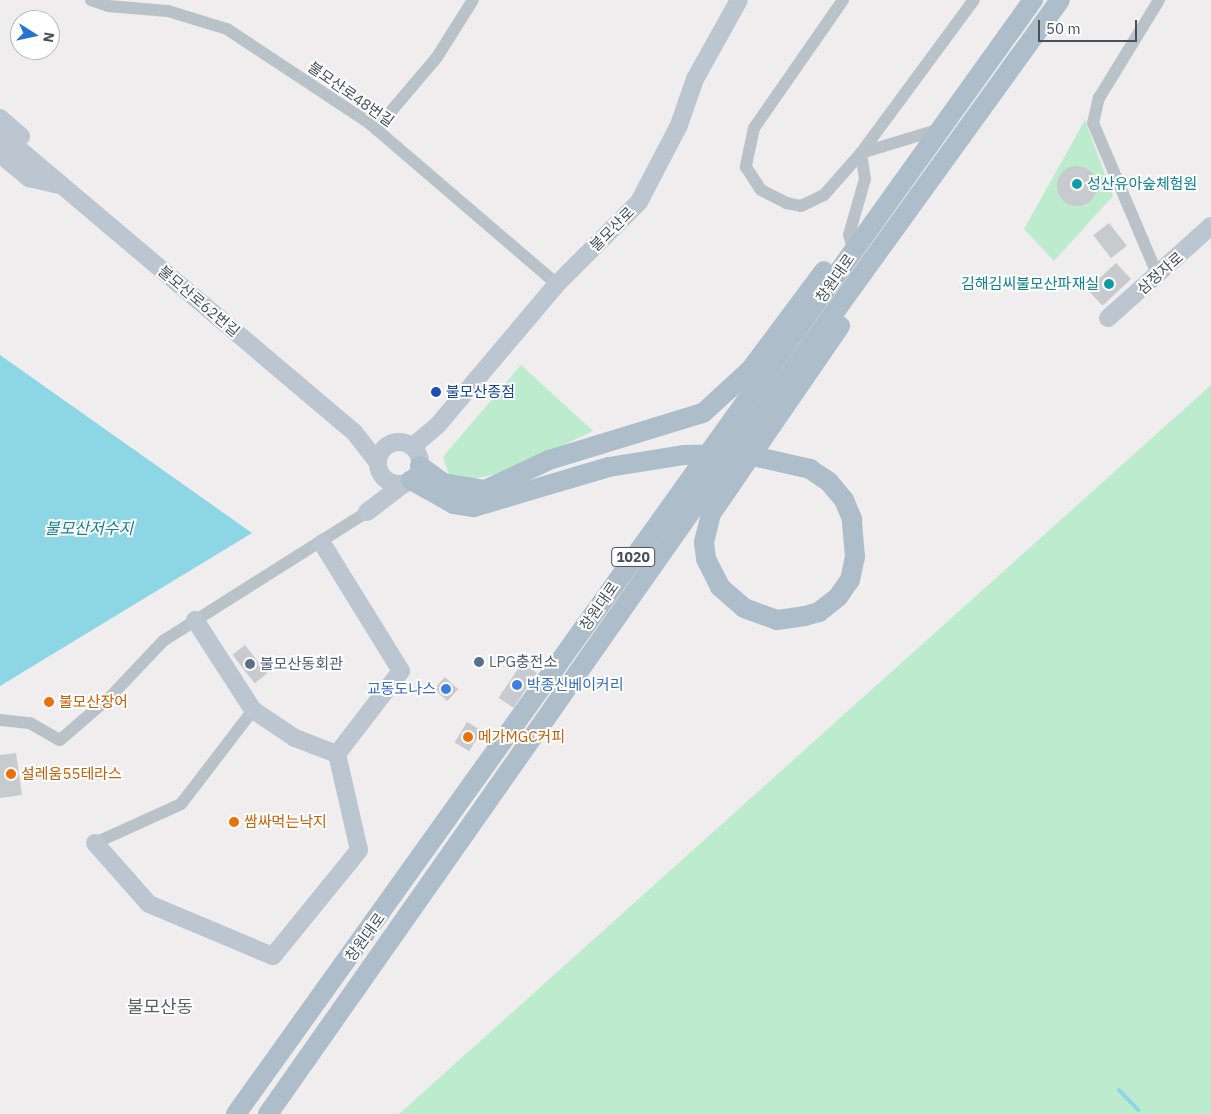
<!DOCTYPE html>
<meta charset="utf-8">
<style>
body{margin:0}
#map{position:relative;width:1211px;height:1114px;overflow:hidden;background:#efeded;font-family:"IBM Plex Sans","Noto Sans KR",sans-serif}
div>[style]{position:absolute}
.green>*{inset:0;background:#bdebcd}
.water>*{inset:0;background:#8cd6e6}
.stream>*{height:4px;margin:-2px;padding:0 2px;transform-origin:2px;border-radius:2px;background:#8cd6e6}
.building>*{inset:0;background:#c7cacf;transform-origin:0 0}
.round{border-radius:50%}
.street>*{height:12px;margin:-6px;padding:0 6px;transform-origin:6px;border-radius:6px;background:#b9c2c9}
.secondary>*{height:18px;margin:-9px;padding:0 9px;transform-origin:9px;border-radius:9px;background:#bbc6d0}
.secondary>.ring{margin:-9px;padding:0;box-sizing:content-box;background:none;border:18px solid #bbc6d0;border-radius:50%}
.primary>*{height:20px;margin:-10px;padding:0 10px;transform-origin:10px;border-radius:10px;background:#aebdca}
.primary-bridge>*{height:20px;margin:-10px;padding:0 10px;transform-origin:10px;border-radius:10px;background:#aebdca}
.dots>*{width:14px;height:14px;translate:-50% -50%;box-sizing:border-box;border:2px solid #fff;border-radius:50%}
span{translate:-50% -50%;white-space:nowrap;text-align:center;line-height:1.15;-webkit-text-stroke:4px #fff;paint-order:stroke}
.shield-label span{padding:1px 4px;background:#fff;border:1px solid;border-radius:4px;-webkit-text-stroke-width:0}
.shield-label{font-size:14px;color:#465159;font-weight:700}
.street-label{font-size:15px;color:#465159}
.culture-label{font-size:15px;color:#0d838f}
.left{translate:0 -50%;text-align:left}
.right{translate:-100% -50%;text-align:right}
.transit-label{font-size:15px;color:#164399}
.service-label{font-size:15px;color:#4e5e75}
.shop-label{font-size:15px;color:#366cbe}
.food-label{font-size:15px;color:#c56008}
.water-label{font-size:16px;color:#147f97;font-style:italic}
.quarter-label{font-size:18px;color:#5a5d61}
.north{position:absolute;left:10px;top:10px;width:50px;height:50px;box-sizing:border-box;background:#fff;border:1px solid #b5b9bd;border-radius:50%;rotate:100deg;font-size:14px;font-weight:700;line-height:20px;text-align:center;color:#465159}
.north::after{content:'';display:block;margin:auto;width:18px;height:22px;background:#2375d3;clip-path:polygon(50% 0,100% 100%,50% 72%,0 100%)}
.scale{position:absolute;left:1038px;top:20px;width:99px;height:22px;box-sizing:border-box;border:2px solid #465159;border-top:0;padding-left:6px;font-size:15px;line-height:18px;white-space:nowrap;color:#465159;-webkit-text-stroke:4px #fff;paint-order:stroke}
</style>
<div id="map">
<div class="green">
<div style="clip-path:polygon(1085px 120px,1113px 196px,1054px 261px,1024px 229px)"></div>
<div style="clip-path:polygon(521px 365px,593px 431px,509px 471px,469px 480px,449px 475px,443px 457px)"></div>
<div style="clip-path:polygon(1211px 385px,1211px 1114px,399px 1114px)"></div>
</div>
<div class="water">
<div style="clip-path:polygon(0 355px,252px 533px,0 686px)"></div>
</div>
<div class="stream">
<div style="left:1119px;top:1090px;width:28px;rotate:46deg"></div>
</div>
<div class="building">
<div class="round" style="left:1057px;top:166px;width:40px;height:40px"></div>
<div style="left:1109px;top:223px;width:29px;height:20px;rotate:52deg"></div>
<div style="left:1116px;top:263px;width:22px;height:39px;rotate:47deg"></div>
<div style="left:245px;top:645px;width:36px;height:16px;rotate:52deg"></div>
<div style="left:522px;top:663px;width:18px;height:42px;rotate:34deg"></div>
<div style="left:445px;top:677px;width:18px;height:16px;rotate:43deg"></div>
<div style="left:467px;top:722px;width:17px;height:24px;rotate:31deg"></div>
<div style="clip-path:polygon(16px 753px,22px 795px,0 798px,0 755px)"></div>
</div>
<div class="street">
<div style="left:91px;top:0;width:18px;rotate:19deg"></div>
<div style="left:108px;top:6px;width:60px;rotate:4.8deg"></div>
<div style="left:168px;top:11px;width:62px;rotate:17deg"></div>
<div style="left:227px;top:29px;width:170px;rotate:33.5deg"></div>
<div style="left:369px;top:123px;width:248px;rotate:40.6deg"></div>
<div style="left:843px;top:0;width:156px;rotate:124.8deg"></div>
<div style="left:754px;top:128px;width:40px;rotate:102deg"></div>
<div style="left:746px;top:167px;width:27px;rotate:57deg"></div>
<div style="left:761px;top:190px;width:28px;rotate:27deg"></div>
<div style="left:786px;top:203px;width:15px;rotate:11deg"></div>
<div style="left:801px;top:206px;width:25px;rotate:-26deg"></div>
<div style="left:824px;top:195px;width:56px;rotate:-48.6deg"></div>
<div style="left:861px;top:153px;width:190px;rotate:-53.6deg"></div>
<div style="left:376px;top:129px;width:94px;rotate:-49.7deg"></div>
<div style="left:437px;top:57px;width:67px;rotate:-57.7deg"></div>
<div style="left:854px;top:252px;width:18px;rotate:-106deg"></div>
<div style="left:849px;top:235px;width:58px;rotate:-74.1deg"></div>
<div style="left:865px;top:179px;width:26px;rotate:-99deg"></div>
<div style="left:861px;top:153px;width:83px;rotate:-16.9deg"></div>
<div style="left:1158px;top:276px;width:166px;rotate:-113deg"></div>
<div style="left:1093px;top:123px;width:26px;rotate:-77deg"></div>
<div style="left:1099px;top:98px;width:115px;rotate:-58.5deg"></div>
<div style="left:0;top:720px;width:30px;rotate:6deg"></div>
<div style="left:30px;top:723px;width:34px;rotate:30deg"></div>
<div style="left:60px;top:740px;width:67px;rotate:-40.8deg"></div>
<div style="left:111px;top:696px;width:76px;rotate:-46.6deg"></div>
<div style="left:163px;top:641px;width:241px;rotate:-32.3deg"></div>
<div style="left:95px;top:843px;width:94px;rotate:-24.4deg"></div>
<div style="left:181px;top:804px;width:118px;rotate:-52.5deg"></div>
</div>
<div class="secondary">
<div style="left:0;top:118px;width:28px;rotate:41deg"></div>
<div style="left:0;top:133px;width:463px;rotate:40.2deg"></div>
<div style="left:354px;top:432px;width:39px;rotate:52deg"></div>
<div style="left:0;top:154px;width:38px;rotate:40deg"></div>
<div style="left:29px;top:178px;width:32px;rotate:13deg"></div>
<div style="left:1108px;top:318px;width:138px;rotate:-41.8deg"></div>
<div class="ring" style="left:378px;top:442px;width:24px;height:24px"></div>
<div style="left:413px;top:446px;width:31px;rotate:-40deg"></div>
<div style="left:437px;top:426px;width:186px;rotate:-49.8deg"></div>
<div style="left:557px;top:284px;width:116px;rotate:-45deg"></div>
<div style="left:639px;top:202px;width:87px;rotate:-62.5deg"></div>
<div style="left:679px;top:125px;width:49px;rotate:-70.8deg"></div>
<div style="left:695px;top:79px;width:90px;rotate:-60.9deg"></div>
<div style="left:367px;top:512px;width:48px;rotate:-37.3deg"></div>
<div style="left:195px;top:620px;width:107px;rotate:57.2deg"></div>
<div style="left:253px;top:710px;width:50px;rotate:33.7deg"></div>
<div style="left:295px;top:738px;width:45px;rotate:20.9deg"></div>
<div style="left:337px;top:754px;width:105px;rotate:-52.4deg"></div>
<div style="left:401px;top:671px;width:150px;rotate:-121.7deg"></div>
<div style="left:95px;top:843px;width:81px;rotate:48.5deg"></div>
<div style="left:149px;top:904px;width:134px;rotate:22.8deg"></div>
<div style="left:273px;top:956px;width:136px;rotate:-50.9deg"></div>
<div style="left:359px;top:850px;width:98px;rotate:-102.9deg"></div>
</div>
<div class="primary">
<div style="left:840px;top:326px;width:228px;rotate:124.5deg"></div>
<div style="left:711px;top:514px;width:29px;rotate:104deg"></div>
<div style="left:704px;top:542px;width:17px;rotate:83deg"></div>
<div style="left:706px;top:559px;width:31px;rotate:63deg"></div>
<div style="left:720px;top:587px;width:32px;rotate:41deg"></div>
<div style="left:744px;top:608px;width:35px;rotate:20deg"></div>
<div style="left:777px;top:620px;width:28px;rotate:-8deg"></div>
<div style="left:805px;top:616px;width:15px;rotate:-16deg"></div>
<div style="left:819px;top:612px;width:24px;rotate:-38deg"></div>
<div style="left:838px;top:597px;width:21px;rotate:-55deg"></div>
<div style="left:850px;top:580px;width:24px;rotate:-78deg"></div>
<div style="left:855px;top:557px;width:38px;rotate:-95deg"></div>
<div style="left:420px;top:466px;width:29px;rotate:36deg"></div>
<div style="left:443px;top:483px;width:43px;rotate:9.5deg"></div>
<div style="left:485px;top:490px;width:71px;rotate:-25.1deg"></div>
<div style="left:549px;top:460px;width:161px;rotate:-17deg"></div>
<div style="left:703px;top:413px;width:65px;rotate:-42.5deg"></div>
<div style="left:751px;top:369px;width:122px;rotate:-53.3deg"></div>
<div style="left:411px;top:480px;width:49px;rotate:29.2deg"></div>
<div style="left:454px;top:504px;width:20px;rotate:9deg"></div>
<div style="left:474px;top:507px;width:141px;rotate:-16.5deg"></div>
<div style="left:609px;top:467px;width:75px;rotate:-9.2deg"></div>
<div style="left:236px;top:1114px;width:1370px;rotate:-54.42deg"></div>
<div style="left:268px;top:1114px;width:762px;rotate:-54.93deg"></div>
<div style="left:706px;top:490px;width:604px;rotate:-54.15deg"></div>
</div>
<div class="primary-bridge">
<div style="left:683px;top:455px;width:61px;rotate:-0.9deg"></div>
<div style="left:744px;top:454px;width:68px;rotate:12.8deg"></div>
<div style="left:810px;top:469px;width:23px;rotate:34deg"></div>
<div style="left:829px;top:482px;width:23px;rotate:50deg"></div>
<div style="left:844px;top:500px;width:21px;rotate:67deg"></div>
</div>
<div class="dots">
<div style="left:1077px;top:184px;background:#0f9aa8"></div>
<div style="left:1109px;top:284px;background:#0f9aa8"></div>
<div style="left:436px;top:392px;background:#1a4fb4"></div>
<div style="left:479px;top:662px;background:#5c6f8a"></div>
<div style="left:250px;top:664px;background:#5c6f8a"></div>
<div style="left:517px;top:685px;background:#3f7fe0"></div>
<div style="left:446px;top:689px;background:#3f7fe0"></div>
<div style="left:49px;top:702px;background:#e8710a"></div>
<div style="left:468px;top:737px;background:#e8710a"></div>
<div style="left:11px;top:774px;background:#e8710a"></div>
<div style="left:234px;top:822px;background:#e8710a"></div>
</div>
<div class="shield-label">
<span style="left:633px;top:557px">1020</span>
</div>
<div class="street-label">
<span style="left:351px;top:94px;rotate:35deg">불모산로48번길</span>
<span style="left:612px;top:229px;rotate:-45deg">불모산로</span>
<span style="left:1160px;top:273px;rotate:-41deg">삼정자로</span>
<span style="left:835px;top:278px;rotate:-55deg">창원대로</span>
<span style="left:199px;top:301px;rotate:40deg">불모산로62번길</span>
<span style="left:599px;top:606px;rotate:-55deg">창원대로</span>
<span style="left:365px;top:937px;rotate:-54deg">창원대로</span>
</div>
<div class="culture-label">
<span class="left" style="left:1087px;top:184px">성산유아숲체험원</span>
<span class="right" style="left:1099px;top:284px">김해김씨불모산파재실</span>
</div>
<div class="transit-label">
<span class="left" style="left:446px;top:392px">불모산종점</span>
</div>
<div class="service-label">
<span class="left" style="left:489px;top:662px">LPG충전소</span>
<span class="left" style="left:260px;top:664px">불모산동회관</span>
</div>
<div class="shop-label">
<span class="left" style="left:527px;top:685px">박종신베이커리</span>
<span class="right" style="left:436px;top:689px">교동도나스</span>
</div>
<div class="food-label">
<span class="left" style="left:59px;top:702px">불모산장어</span>
<span class="left" style="left:478px;top:737px">메가MGC커피</span>
<span class="left" style="left:21px;top:774px">설레움55테라스</span>
<span class="left" style="left:244px;top:822px">쌈싸먹는낙지</span>
</div>
<div class="water-label">
<span style="left:89px;top:528px">불모산저수지</span>
</div>
<div class="quarter-label">
<span style="left:160px;top:1007px">불모산동</span>
</div>
<div class="north">N</div>
<div class="scale">50 m</div>
</div>
